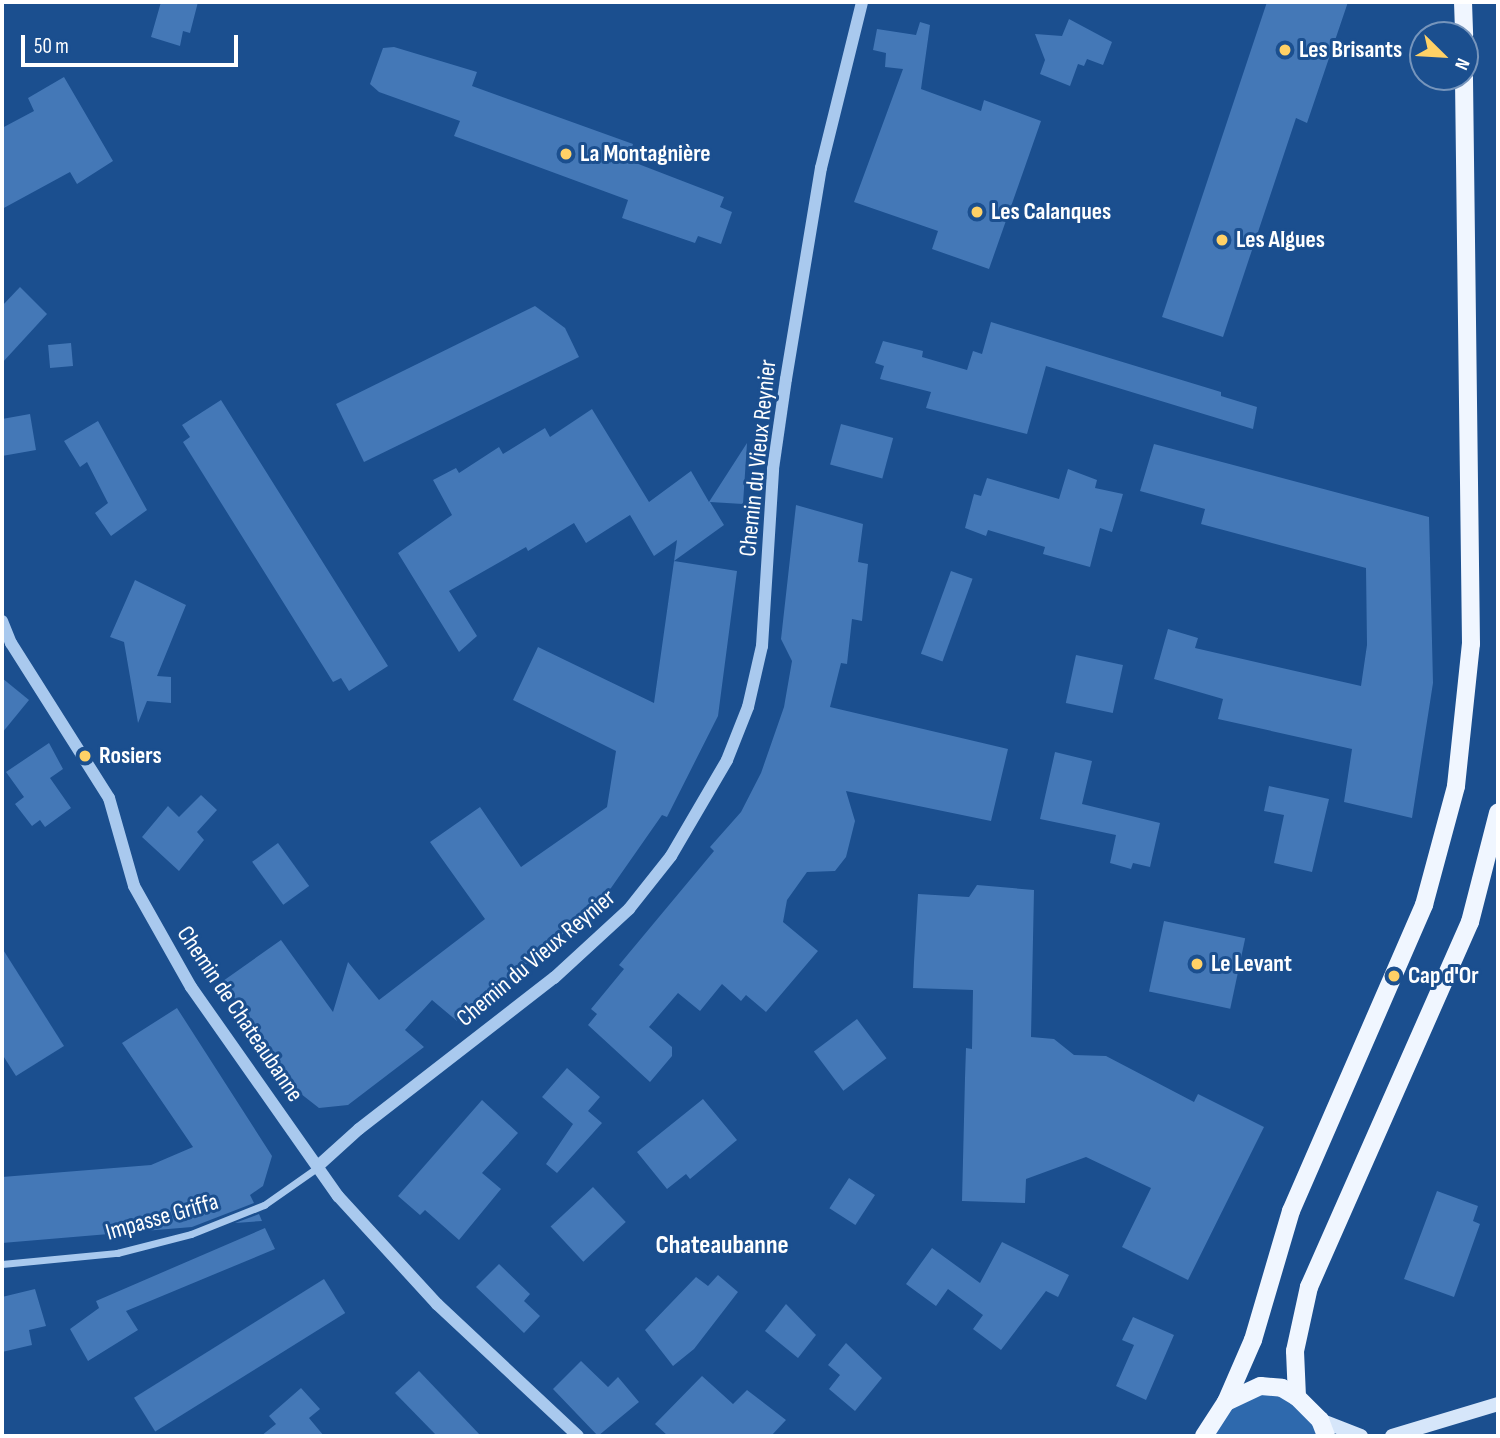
<!DOCTYPE html>
<meta charset="utf-8">
<style>
body{margin:0}
#map{position:relative;width:1500px;height:1438px;overflow:hidden;background:#1b4f8f;font-family:"Sofia Sans Condensed",sans-serif}
div>[style]{position:absolute}
.green>*{inset:0;background:#2e69ad}
.building>*{inset:0;background:#4478b7;transform-origin:0 0}
.minor>*{height:7px;margin:-3.5px;padding:0 3.5px;transform-origin:3.5px;border-radius:3.5px;background:#a9c9ee}
.tertiary>*{height:12px;margin:-6px;padding:0 6px;transform-origin:6px;border-radius:6px;background:#a9c9ee}
.secondary>*{height:14px;margin:-7px;padding:0 7px;transform-origin:7px;border-radius:7px;background:#d6e6fa}
.primary>*{height:18px;margin:-9px;padding:0 9px;transform-origin:9px;border-radius:9px;background:#f0f6ff}
.dots>*{width:19px;height:19px;translate:-50% -50%;box-sizing:border-box;border:4px solid #1b4f8f;border-radius:50%}
span{translate:-50% -50%;white-space:nowrap;text-align:center;line-height:1.15;-webkit-text-stroke:6px #1b4f8f;paint-order:stroke}
.poi-label{font-size:24px;color:#fff;font-weight:700}
.left{translate:0 -50%;text-align:left}
.street-label{font-size:24px;color:#fff}
.neighbourhood-label{font-size:26px;color:#fff;font-weight:700}
.frame{position:absolute;inset:0;border:4px solid #fff;pointer-events:none}
.north{position:absolute;left:1409px;top:21px;width:70px;height:70px;box-sizing:border-box;background:#1b4f8f;border:2px solid #7695bc;border-radius:50%;rotate:114deg;font-size:19px;font-weight:700;line-height:28px;text-align:center;color:#fff}
.north::after{content:'';display:block;margin:auto;width:24px;height:32px;background:#ffd166;clip-path:polygon(50% 0,100% 100%,50% 72%,0 100%)}
.scale{position:absolute;left:21px;top:35px;width:217px;height:32px;box-sizing:border-box;border:4px solid #fff;border-top:0;padding-left:9px;font-size:21px;line-height:24px;white-space:nowrap;color:#fff;-webkit-text-stroke:5px #1b4f8f;paint-order:stroke}
</style>
<div id="map">
<div class="green">
<div style="clip-path:polygon(1282px 1388px,1326px 1436px,1204px 1436px,1226px 1402px)"></div>
</div>
<div class="building">
<div style="clip-path:polygon(161px 2px,198px 2px,190px 33px,183px 31px,180px 46px,151px 37px)"></div>
<div style="clip-path:polygon(1267px 2px,1348px 2px,1307px 123px,1296px 118px,1223px 337px,1162px 317px)"></div>
<div style="clip-path:polygon(1069px 19px,1112px 42px,1103px 65px,1087px 59px,1084px 66px,1078px 64px,1070px 86px,1040px 74px,1045px 60px,1035px 34px,1062px 36px)"></div>
<div style="clip-path:polygon(920px 22px,930px 25px,921px 89px,981px 111px,984px 100px,1041px 121px,989px 269px,932px 249px,938px 231px,854px 202px,903px 69px,885px 67px,886px 53px,873px 50px,877px 29px,916px 35px)"></div>
<div style="clip-path:polygon(394px 47px,477px 72px,472px 86px,633px 144px,628px 160px,724px 197px,720px 207px,732px 212px,721px 244px,698px 236px,695px 243px,622px 218px,628px 200px,454px 136px,460px 121px,379px 92px,370px 84px,383px 48px)"></div>
<div style="clip-path:polygon(64px 77px,113px 161px,77px 184px,70px 172px,2px 209px,2px 128px,34px 111px,28px 98px)"></div>
<div style="clip-path:polygon(20px 287px,47px 314px,2px 363px,2px 306px)"></div>
<div style="clip-path:polygon(535px 306px,565px 328px,579px 357px,364px 462px,336px 404px)"></div>
<div style="clip-path:polygon(991px 322px,1221px 392px,1221px 396px,1257px 407px,1253px 429px,1046px 366px,1027px 434px,926px 408px,931px 392px,880px 379px,884px 366px,875px 363px,883px 341px,923px 351px,922px 357px,967px 370px,973px 351px,982px 354px)"></div>
<div style="left:71px;top:343px;width:23px;height:23px;rotate:85deg"></div>
<div style="clip-path:polygon(221px 400px,388px 666px,349px 691px,341px 678px,333px 682px,183px 442px,190px 437px,182px 425px)"></div>
<div style="clip-path:polygon(592px 409px,649px 502px,691px 471px,709px 502px,747px 443px,743px 504px,710px 502px,724px 525px,674px 561px,737px 571px,718px 716px,667px 817px,662px 815px,611px 888px,580px 920px,457px 1021px,432px 1000px,405px 1030px,424px 1047px,348px 1105px,319px 1108px,296px 1090px,223px 981px,281px 940px,333px 1012px,348px 962px,379px 1000px,485px 919px,430px 842px,480px 807px,521px 867px,607px 807px,616px 751px,513px 700px,538px 647px,654px 703px,677px 540px,654px 556px,630px 515px,586px 543px,574px 523px,528px 551px,526px 547px,449px 591px,477px 636px,459px 652px,398px 553px,452px 515px,433px 480px,456px 468px,459px 473px,499px 447px,503px 454px,545px 428px,550px 437px)"></div>
<div style="clip-path:polygon(30px 414px,36px 450px,2px 456px,2px 419px)"></div>
<div style="clip-path:polygon(98px 421px,147px 510px,111px 536px,95px 513px,108px 503px,87px 462px,80px 467px,64px 441px)"></div>
<div style="left:841px;top:424px;width:54px;height:42px;rotate:15deg"></div>
<div style="clip-path:polygon(1154px 444px,1429px 517px,1433px 683px,1412px 818px,1344px 802px,1352px 749px,1218px 719px,1223px 699px,1154px 679px,1168px 629px,1198px 638px,1195px 648px,1361px 686px,1367px 645px,1366px 568px,1201px 524px,1205px 509px,1140px 491px)"></div>
<div style="clip-path:polygon(1068px 469px,1097px 480px,1095px 488px,1123px 494px,1112px 532px,1100px 528px,1090px 567px,1043px 554px,1045px 547px,988px 530px,986px 536px,965px 528px,974px 494px,981px 496px,987px 478px,1059px 499px)"></div>
<div style="clip-path:polygon(796px 505px,863px 524px,858px 562px,868px 564px,862px 621px,852px 619px,847px 664px,841px 663px,830px 707px,1008px 749px,991px 821px,846px 791px,855px 821px,846px 857px,835px 871px,807px 872px,787px 900px,783px 922px,818px 951px,766px 1012px,746px 995px,741px 1001px,722px 984px,700px 1011px,678px 993px,649px 1027px,672px 1047px,672px 1056px,650px 1082px,588px 1025px,597px 1014px,591px 1009px,624px 969px,619px 965px,714px 851px,710px 847px,741px 812px,761px 773px,784px 707px,792px 661px,781px 639px)"></div>
<div style="left:951px;top:571px;width:23px;height:88px;rotate:20deg"></div>
<div style="clip-path:polygon(135px 580px,186px 605px,157px 676px,171px 677px,171px 703px,147px 701px,138px 723px,124px 642px,110px 637px)"></div>
<div style="left:1076px;top:655px;width:48px;height:49px;rotate:12deg"></div>
<div style="clip-path:polygon(2px 678px,29px 700px,2px 733px)"></div>
<div style="clip-path:polygon(49px 743px,63px 769px,50px 778px,71px 808px,45px 827px,40px 820px,32px 826px,15px 804px,24px 797px,6px 772px)"></div>
<div style="clip-path:polygon(1055px 752px,1092px 761px,1082px 804px,1160px 823px,1150px 867px,1133px 863px,1131px 869px,1110px 863px,1116px 835px,1040px 819px)"></div>
<div style="clip-path:polygon(1269px 786px,1329px 799px,1312px 872px,1274px 863px,1284px 815px,1264px 811px)"></div>
<div style="clip-path:polygon(201px 795px,217px 810px,197px 832px,204px 840px,179px 871px,142px 837px,168px 806px,179px 817px)"></div>
<div style="left:278px;top:843px;width:53px;height:32px;rotate:54deg"></div>
<div style="clip-path:polygon(977px 885px,1034px 890px,1031px 1037px,1054px 1039px,1074px 1055px,1106px 1056px,1194px 1102px,1198px 1094px,1264px 1127px,1188px 1280px,1122px 1247px,1151px 1188px,1086px 1157px,1026px 1179px,1025px 1203px,962px 1201px,965px 1078px,966px 1048px,972px 1049px,973px 990px,913px 988px,914px 962px,918px 894px,969px 897px)"></div>
<div style="left:1164px;top:921px;width:83px;height:72px;rotate:12deg"></div>
<div style="clip-path:polygon(2px 948px,64px 1046px,16px 1076px,2px 1054px)"></div>
<div style="clip-path:polygon(177px 1008px,272px 1156px,263px 1186px,250px 1195px,254px 1203px,192px 1227px,2px 1243px,2px 1177px,151px 1165px,193px 1147px,122px 1043px)"></div>
<div style="left:857px;top:1019px;width:49px;height:54px;rotate:53deg"></div>
<div style="clip-path:polygon(567px 1068px,600px 1097px,588px 1111px,602px 1123px,557px 1173px,546px 1164px,573px 1124px,542px 1097px)"></div>
<div style="clip-path:polygon(703px 1099px,737px 1140px,690px 1179px,686px 1174px,667px 1189px,637px 1152px)"></div>
<div style="clip-path:polygon(482px 1100px,518px 1133px,482px 1173px,501px 1189px,459px 1240px,425px 1210px,420px 1215px,398px 1196px)"></div>
<div style="left:849px;top:1178px;width:31px;height:36px;rotate:33deg"></div>
<div style="left:593px;top:1187px;width:48px;height:58px;rotate:47deg"></div>
<div style="clip-path:polygon(1437px 1191px,1478px 1206px,1473px 1221px,1480px 1224px,1454px 1297px,1404px 1279px)"></div>
<div style="clip-path:polygon(259px 1214px,262px 1221px,235px 1223px)"></div>
<div style="clip-path:polygon(265px 1228px,275px 1249px,126px 1311px,138px 1330px,88px 1361px,70px 1329px,99px 1308px,96px 1301px)"></div>
<div style="clip-path:polygon(1002px 1242px,1069px 1275px,1058px 1297px,1046px 1291px,1001px 1350px,973px 1329px,983px 1315px,948px 1289px,936px 1306px,906px 1284px,932px 1248px,980px 1283px)"></div>
<div style="clip-path:polygon(499px 1264px,530px 1294px,524px 1301px,540px 1316px,524px 1333px,476px 1287px)"></div>
<div style="clip-path:polygon(718px 1275px,738px 1292px,694px 1349px,673px 1366px,645px 1330px,696px 1277px,708px 1286px)"></div>
<div style="left:324px;top:1279px;width:40px;height:224px;rotate:58deg"></div>
<div style="clip-path:polygon(35px 1289px,46px 1326px,29px 1330px,32px 1345px,2px 1352px,2px 1297px)"></div>
<div style="clip-path:polygon(786px 1304px,816px 1335px,798px 1358px,765px 1331px)"></div>
<div style="clip-path:polygon(1133px 1317px,1174px 1335px,1146px 1400px,1116px 1386px,1134px 1345px,1122px 1340px)"></div>
<div style="clip-path:polygon(846px 1343px,882px 1378px,855px 1411px,829px 1389px,840px 1375px,828px 1365px)"></div>
<div style="clip-path:polygon(581px 1361px,608px 1387px,618px 1377px,639px 1402px,598px 1436px,553px 1389px)"></div>
<div style="clip-path:polygon(419px 1371px,481px 1436px,437px 1436px,395px 1393px)"></div>
<div style="clip-path:polygon(702px 1376px,733px 1404px,747px 1390px,786px 1420px,771px 1436px,668px 1436px,655px 1424px)"></div>
<div style="clip-path:polygon(301px 1388px,320px 1409px,309px 1418px,324px 1436px,261px 1436px,276px 1424px,269px 1416px)"></div>
</div>
<div class="minor">
<div style="left:2px;top:1264px;width:116px;rotate:-5.5deg"></div>
<div style="left:117px;top:1253px;width:76px;rotate:-14.4deg"></div>
<div style="left:191px;top:1234px;width:79px;rotate:-21.7deg"></div>
<div style="left:264px;top:1205px;width:66px;rotate:-35.1deg"></div>
</div>
<div class="tertiary">
<div style="left:2px;top:621px;width:24px;rotate:68deg"></div>
<div style="left:11px;top:643px;width:183px;rotate:57.7deg"></div>
<div style="left:109px;top:798px;width:91px;rotate:74.1deg"></div>
<div style="left:134px;top:886px;width:116px;rotate:60.6deg"></div>
<div style="left:191px;top:987px;width:256px;rotate:54.9deg"></div>
<div style="left:338px;top:1196px;width:147px;rotate:47.5deg"></div>
<div style="left:437px;top:1304px;width:193px;rotate:43.1deg"></div>
<div style="left:318px;top:1166px;width:55px;rotate:-42.1deg"></div>
<div style="left:359px;top:1129px;width:247px;rotate:-37.8deg"></div>
<div style="left:554px;top:978px;width:102px;rotate:-42.6deg"></div>
<div style="left:629px;top:909px;width:68px;rotate:-51.6deg"></div>
<div style="left:671px;top:856px;width:111px;rotate:-59.7deg"></div>
<div style="left:727px;top:760px;width:57px;rotate:-68.4deg"></div>
<div style="left:748px;top:707px;width:63px;rotate:-77.1deg"></div>
<div style="left:762px;top:646px;width:177px;rotate:-86.4deg"></div>
<div style="left:773px;top:469px;width:91px;rotate:-81.8deg"></div>
<div style="left:786px;top:379px;width:214px;rotate:-80.6deg"></div>
<div style="left:821px;top:168px;width:171px;rotate:-76.1deg"></div>
</div>
<div class="secondary">
<div style="left:1320px;top:1420px;width:44px;rotate:21.3deg"></div>
<div style="left:1392px;top:1436px;width:111px;rotate:-16.8deg"></div>
</div>
<div class="primary">
<div style="left:1463px;top:2px;width:33px;rotate:88deg"></div>
<div style="left:1297px;top:1397px;width:46px;rotate:-92.5deg"></div>
<div style="left:1295px;top:1351px;width:66px;rotate:-77.7deg"></div>
<div style="left:1309px;top:1287px;width:399px;rotate:-66.2deg"></div>
<div style="left:1470px;top:922px;width:113px;rotate:-75.6deg"></div>
<div style="left:1226px;top:1402px;width:68px;rotate:-66.5deg"></div>
<div style="left:1253px;top:1340px;width:134px;rotate:-73.6deg"></div>
<div style="left:1291px;top:1211px;width:334px;rotate:-66.5deg"></div>
<div style="left:1424px;top:905px;width:123px;rotate:-74.9deg"></div>
<div style="left:1456px;top:786px;width:143px;rotate:-84deg"></div>
<div style="left:1471px;top:644px;width:567px;rotate:-90.71deg"></div>
<div style="left:1204px;top:1436px;width:40px;rotate:-57.1deg"></div>
<div style="left:1226px;top:1402px;width:38px;rotate:-25deg"></div>
<div style="left:1261px;top:1386px;width:21px;rotate:5deg"></div>
<div style="left:1282px;top:1388px;width:17px;rotate:31deg"></div>
<div style="left:1297px;top:1397px;width:33px;rotate:45deg"></div>
<div style="left:1320px;top:1420px;width:17px;rotate:69deg"></div>
</div>
<div class="dots">
<div style="left:1285px;top:50px;background:#ffd166"></div>
<div style="left:566px;top:154px;background:#ffd166"></div>
<div style="left:977px;top:212px;background:#ffd166"></div>
<div style="left:1222px;top:240px;background:#ffd166"></div>
<div style="left:85px;top:756px;background:#ffd166"></div>
<div style="left:1197px;top:964px;background:#ffd166"></div>
<div style="left:1394px;top:976px;background:#ffd166"></div>
</div>
<div class="poi-label">
<span class="left" style="left:1299px;top:50px">Les Brisants</span>
<span class="left" style="left:580px;top:154px">La Montagnière</span>
<span class="left" style="left:991px;top:212px">Les Calanques</span>
<span class="left" style="left:1236px;top:240px">Les Algues</span>
<span class="left" style="left:99px;top:756px">Rosiers</span>
<span class="left" style="left:1211px;top:964px">Le Levant</span>
<span class="left" style="left:1408px;top:976px">Cap d'Or</span>
</div>
<div class="street-label">
<span style="left:758px;top:458px;rotate:-84deg">Chemin du Vieux Reynier</span>
<span style="left:536px;top:958px;rotate:-40deg">Chemin du Vieux Reynier</span>
<span style="left:240px;top:1014px;rotate:56deg">Chemin de Chateaubanne</span>
<span style="left:162px;top:1217px;rotate:-16deg">Impasse Griffa</span>
</div>
<div class="neighbourhood-label">
<span style="left:722px;top:1246px">Chateaubanne</span>
</div>
<div class="frame"></div>
<div class="north">N</div>
<div class="scale">50 m</div>
</div>
